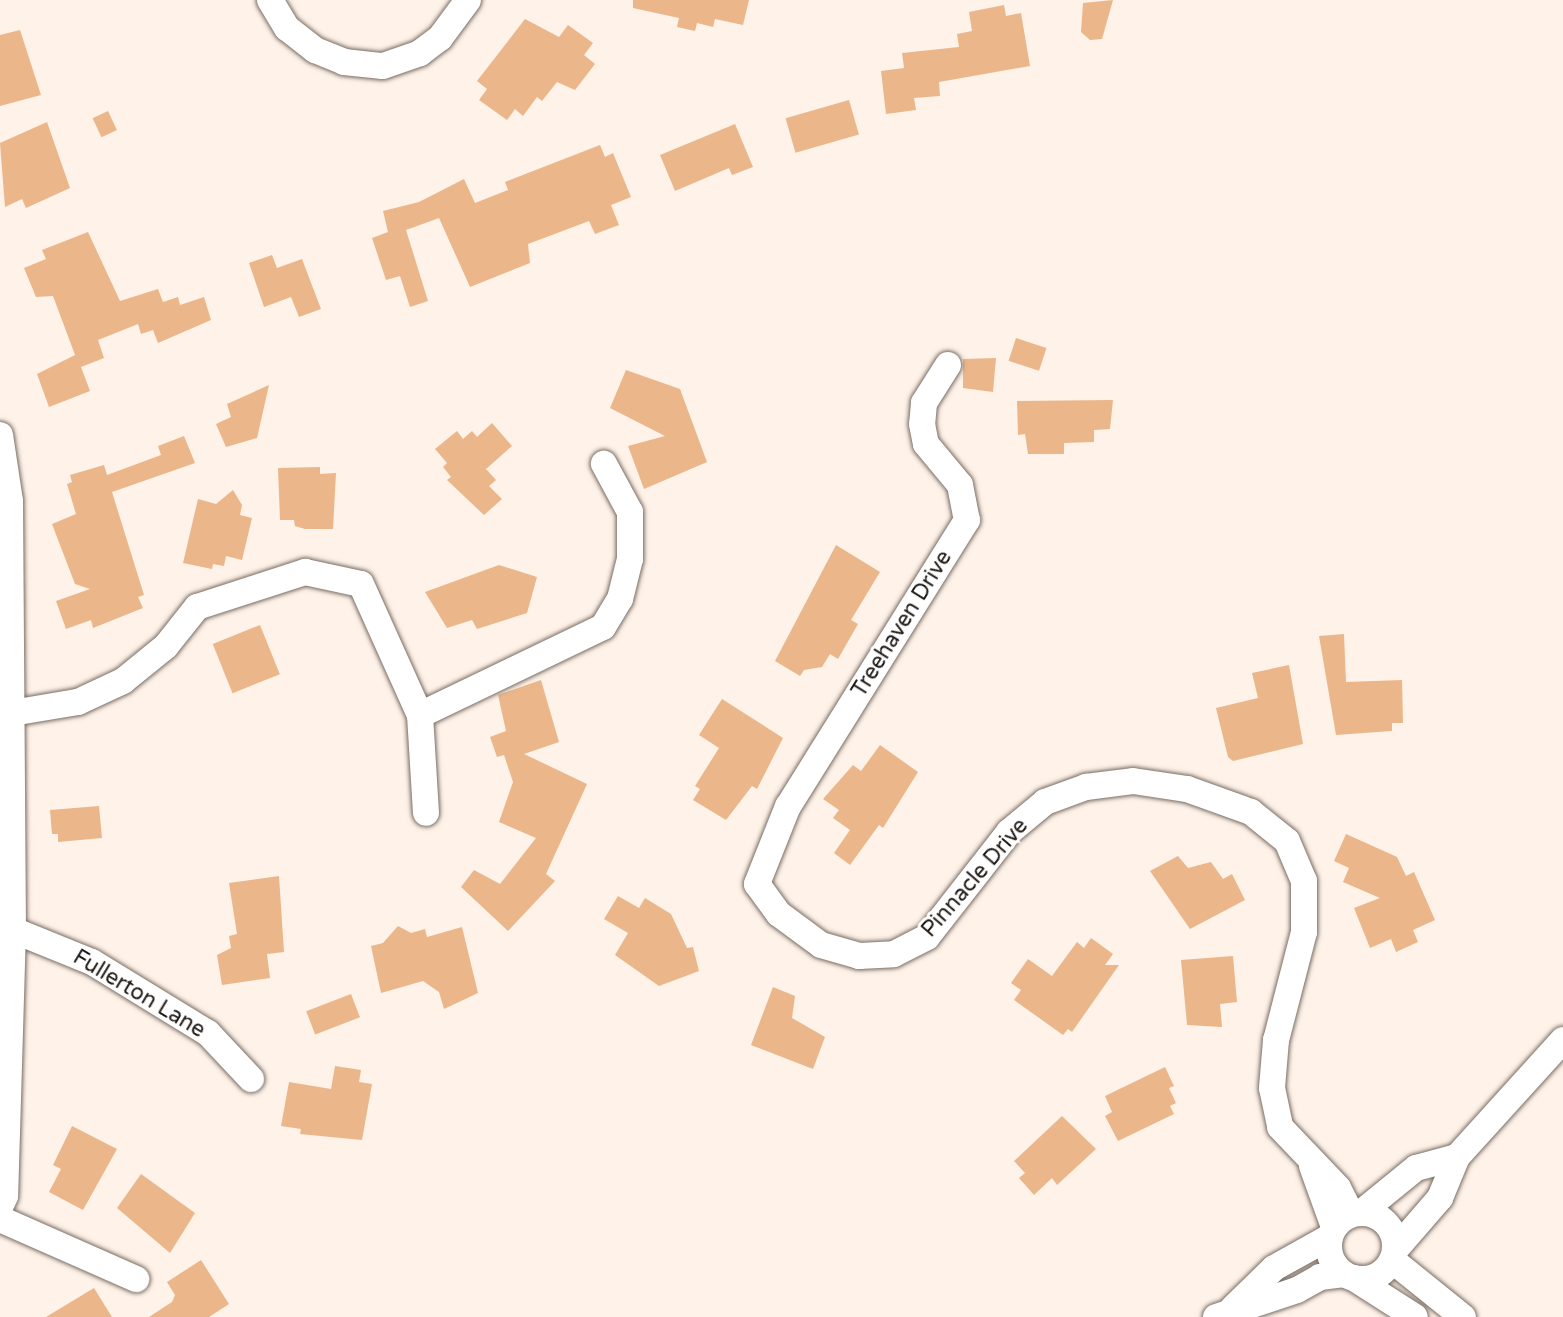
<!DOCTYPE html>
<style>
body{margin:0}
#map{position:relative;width:1563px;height:1317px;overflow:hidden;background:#fef2e9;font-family:"Varela Round",sans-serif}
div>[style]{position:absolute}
.building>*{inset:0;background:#ebb68a;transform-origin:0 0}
.roads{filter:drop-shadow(0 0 2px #796c62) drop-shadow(0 0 2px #796c62)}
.minor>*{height:26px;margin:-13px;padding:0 13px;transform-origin:13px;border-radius:13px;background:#fff}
.minor>.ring{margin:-13px;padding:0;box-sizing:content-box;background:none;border:26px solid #fff;border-radius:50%}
span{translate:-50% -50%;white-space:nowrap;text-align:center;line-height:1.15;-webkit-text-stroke:6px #fff;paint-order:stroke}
.street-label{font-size:22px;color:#1e1915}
</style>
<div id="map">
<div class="building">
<div style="clip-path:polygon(633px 0,749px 0,743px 25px,715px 19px,713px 27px,697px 23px,695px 31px,677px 27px,679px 18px,633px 8px)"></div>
<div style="clip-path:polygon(1113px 0,1102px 39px,1090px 40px,1081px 32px,1083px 3px)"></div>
<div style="clip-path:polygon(1004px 5px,1006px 16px,1021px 13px,1030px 66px,939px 82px,940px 96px,914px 98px,916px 110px,886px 114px,881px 71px,904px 68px,902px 53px,959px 47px,957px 34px,972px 31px,969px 12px)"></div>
<div style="clip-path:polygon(525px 19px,559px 37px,568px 25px,593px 43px,584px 55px,595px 64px,575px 90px,557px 82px,542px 101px,537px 97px,523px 116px,515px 109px,507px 120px,479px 100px,487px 89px,477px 81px)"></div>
<div style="clip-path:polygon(20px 30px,41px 95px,0 106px,0 35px)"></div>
<div style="left:849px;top:100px;width:36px;height:66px;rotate:74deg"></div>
<div style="left:108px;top:111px;width:21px;height:17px;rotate:65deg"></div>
<div style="clip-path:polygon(47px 122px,70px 188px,26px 208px,22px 199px,5px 207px,0 143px)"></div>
<div style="clip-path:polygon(735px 124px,753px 167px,732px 175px,729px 168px,675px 191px,660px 155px)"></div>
<div style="clip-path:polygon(600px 145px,605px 157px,613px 153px,631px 197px,611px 205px,619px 225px,595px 234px,589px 221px,528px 244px,530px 263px,470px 287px,439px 218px,406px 230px,428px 301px,410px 307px,400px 276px,386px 280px,372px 238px,388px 232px,383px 211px,419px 202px,464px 179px,475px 203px,508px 190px,505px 182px)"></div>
<div style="clip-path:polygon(88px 232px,120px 301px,158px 289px,163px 302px,178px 297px,180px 305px,204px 297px,211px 320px,158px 343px,153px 330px,141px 334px,138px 324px,98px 340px,104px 358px,81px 367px,90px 391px,49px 407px,37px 374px,75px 355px,53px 296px,36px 297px,24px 268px,46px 259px,42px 250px)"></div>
<div style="clip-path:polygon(272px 255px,277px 268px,302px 259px,321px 309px,299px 317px,291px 297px,264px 307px,249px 263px)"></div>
<div style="left:1016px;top:338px;width:32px;height:24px;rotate:18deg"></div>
<div style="clip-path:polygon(996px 358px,993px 392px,963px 388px,963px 359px)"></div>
<div style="clip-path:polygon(626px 370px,680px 389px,707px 462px,644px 489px,628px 446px,665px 436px,610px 408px)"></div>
<div style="clip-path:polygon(269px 385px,257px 438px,226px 447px,216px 424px,231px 417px,227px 404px)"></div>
<div style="clip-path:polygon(1113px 400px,1110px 429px,1094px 430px,1094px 442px,1064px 443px,1064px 454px,1028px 454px,1025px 434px,1018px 435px,1017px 401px)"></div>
<div style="clip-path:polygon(492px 423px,512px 446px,486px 469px,496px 480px,489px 486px,502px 499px,484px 515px,447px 480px,451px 477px,443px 467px,447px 463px,435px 449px,457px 431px,463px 439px,472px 431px,477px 437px)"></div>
<div style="clip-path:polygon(184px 436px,195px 463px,112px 492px,144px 595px,138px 597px,143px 608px,93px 628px,91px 620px,66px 629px,56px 601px,90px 589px,75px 584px,52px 524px,76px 514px,67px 484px,72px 482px,70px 475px,104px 465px,107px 475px,161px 455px,158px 446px)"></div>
<div style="clip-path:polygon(320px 467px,320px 474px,336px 473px,333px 529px,305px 529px,295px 526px,294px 520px,280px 520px,278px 468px)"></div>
<div style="clip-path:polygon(233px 490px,242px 505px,240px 515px,252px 518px,242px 560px,226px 556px,224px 566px,213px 564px,212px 569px,183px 563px,198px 499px,216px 504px)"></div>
<div style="clip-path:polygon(836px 545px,880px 572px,851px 620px,858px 624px,838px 659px,830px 654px,822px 667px,804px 670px,800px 676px,775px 661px)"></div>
<div style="clip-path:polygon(499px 565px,537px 577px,527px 613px,477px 629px,472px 620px,447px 628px,425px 592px)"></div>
<div style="left:260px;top:625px;width:53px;height:51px;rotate:68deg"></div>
<div style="clip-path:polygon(1344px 634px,1346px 682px,1402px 680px,1403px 723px,1392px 723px,1392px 731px,1336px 735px,1319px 636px)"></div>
<div style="clip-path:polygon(1289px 665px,1303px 744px,1233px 761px,1228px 757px,1216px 708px,1258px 698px,1252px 673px)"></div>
<div style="clip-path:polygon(541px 680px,559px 742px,524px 754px,587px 784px,546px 874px,555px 881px,508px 931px,461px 887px,474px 870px,500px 884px,536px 838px,499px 822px,513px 782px,504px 755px,497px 757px,490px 737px,506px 731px,498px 695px)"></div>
<div style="clip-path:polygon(722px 699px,783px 738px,757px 789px,752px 786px,726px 820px,693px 800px,700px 789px,695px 786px,719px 748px,699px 735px)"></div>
<div style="clip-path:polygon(880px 745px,918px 772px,883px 828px,879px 825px,850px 865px,834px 853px,850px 830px,833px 818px,839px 810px,823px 799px,853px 765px,861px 771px)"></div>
<div style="clip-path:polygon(99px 806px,102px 838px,58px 842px,58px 834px,52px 834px,50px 810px)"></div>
<div style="clip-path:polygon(1346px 834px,1397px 857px,1406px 876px,1414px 872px,1435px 920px,1413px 930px,1418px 942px,1396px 952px,1391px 939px,1370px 948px,1354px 908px,1380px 898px,1343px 882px,1349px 868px,1334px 861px)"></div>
<div style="clip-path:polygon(1178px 856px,1188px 868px,1211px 862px,1223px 879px,1232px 874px,1245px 900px,1190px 929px,1150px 871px)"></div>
<div style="clip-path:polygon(279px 876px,284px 952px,267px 954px,270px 978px,222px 985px,217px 955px,231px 948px,229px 936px,237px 934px,229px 883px)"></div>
<div style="clip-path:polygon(618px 896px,639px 908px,645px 898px,671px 914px,687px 948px,693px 947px,699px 971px,659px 986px,615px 955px,628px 933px,604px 919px)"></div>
<div style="clip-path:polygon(398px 926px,411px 933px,425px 929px,427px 937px,462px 927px,478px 993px,444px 1009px,439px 992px,423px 981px,381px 993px,371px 946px,383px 943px)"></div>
<div style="clip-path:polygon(1091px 938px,1113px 954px,1105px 965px,1119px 965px,1072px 1032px,1068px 1029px,1063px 1035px,1014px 1000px,1021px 990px,1011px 983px,1028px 959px,1052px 976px,1077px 942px,1084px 948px)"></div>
<div style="clip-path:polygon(1233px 956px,1237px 1002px,1220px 1004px,1222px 1027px,1187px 1025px,1181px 960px)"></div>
<div style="clip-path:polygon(773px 987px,795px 996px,792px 1018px,825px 1037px,813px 1069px,751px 1045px)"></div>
<div style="left:351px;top:994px;width:25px;height:48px;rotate:69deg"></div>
<div style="clip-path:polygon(335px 1066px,361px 1070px,359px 1082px,372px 1084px,362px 1140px,300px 1134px,301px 1129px,281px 1126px,289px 1082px,331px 1089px)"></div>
<div style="clip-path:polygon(1165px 1067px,1174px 1086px,1169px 1088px,1176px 1103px,1170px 1106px,1174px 1114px,1118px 1141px,1105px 1116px,1112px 1112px,1105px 1096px)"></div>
<div style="clip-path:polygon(1062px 1116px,1096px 1149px,1057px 1185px,1052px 1178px,1034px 1195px,1019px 1178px,1025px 1173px,1014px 1161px)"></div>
<div style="clip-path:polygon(72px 1126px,117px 1149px,83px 1210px,49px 1192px,61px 1169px,53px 1165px)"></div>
<div style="clip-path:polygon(141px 1174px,195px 1213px,170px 1253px,117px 1208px)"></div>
<div style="clip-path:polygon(201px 1260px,229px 1304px,209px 1317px,149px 1317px,172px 1302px,175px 1295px,167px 1282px)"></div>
<div style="clip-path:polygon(94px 1288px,112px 1317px,46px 1317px)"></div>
</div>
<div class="roads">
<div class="minor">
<div style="left:270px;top:0;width:33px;rotate:59deg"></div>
<div style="left:287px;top:28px;width:36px;rotate:38deg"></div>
<div style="left:315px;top:50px;width:31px;rotate:22deg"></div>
<div style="left:344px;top:62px;width:39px;rotate:6deg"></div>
<div style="left:383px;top:66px;width:39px;rotate:-19deg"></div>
<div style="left:420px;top:53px;width:25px;rotate:-37deg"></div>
<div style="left:440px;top:38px;width:47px;rotate:-53.6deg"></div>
<div style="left:948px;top:365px;width:45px;rotate:122.3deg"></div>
<div style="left:924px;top:403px;width:21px;rotate:95deg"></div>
<div style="left:922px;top:424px;width:20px;rotate:79deg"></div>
<div style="left:926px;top:444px;width:53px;rotate:50.3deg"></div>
<div style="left:960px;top:485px;width:36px;rotate:79deg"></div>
<div style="left:967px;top:520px;width:337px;rotate:122deg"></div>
<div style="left:788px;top:806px;width:84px;rotate:111.7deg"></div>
<div style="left:757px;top:884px;width:37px;rotate:54deg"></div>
<div style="left:779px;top:914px;width:52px;rotate:36.4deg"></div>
<div style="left:821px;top:945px;width:40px;rotate:16deg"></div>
<div style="left:859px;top:956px;width:35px;rotate:-3deg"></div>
<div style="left:894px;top:954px;width:37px;rotate:-27deg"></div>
<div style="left:927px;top:937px;width:133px;rotate:-52deg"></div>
<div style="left:1009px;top:832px;width:47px;rotate:-39.8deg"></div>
<div style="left:1045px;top:802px;width:44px;rotate:-20.1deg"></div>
<div style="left:1086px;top:787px;width:47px;rotate:-7.3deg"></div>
<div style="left:1133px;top:781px;width:55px;rotate:8.4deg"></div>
<div style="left:1187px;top:789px;width:68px;rotate:19.8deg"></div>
<div style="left:1251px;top:812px;width:46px;rotate:38.9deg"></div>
<div style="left:1287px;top:841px;width:43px;rotate:67deg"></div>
<div style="left:1304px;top:881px;width:51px;rotate:90deg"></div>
<div style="left:1304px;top:932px;width:112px;rotate:104.5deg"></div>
<div style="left:1276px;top:1040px;width:48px;rotate:94.8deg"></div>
<div style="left:1272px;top:1088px;width:40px;rotate:78deg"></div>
<div style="left:1280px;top:1127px;width:84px;rotate:46.4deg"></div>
<div style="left:1338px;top:1188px;width:29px;rotate:63deg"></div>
<div style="left:0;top:435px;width:67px;rotate:81.4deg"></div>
<div style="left:10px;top:501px;width:429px;rotate:89.6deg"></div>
<div style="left:13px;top:930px;width:266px;rotate:91.7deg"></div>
<div style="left:5px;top:1196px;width:12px;rotate:114deg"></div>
<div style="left:12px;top:713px;width:67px;rotate:-9.5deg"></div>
<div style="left:78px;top:702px;width:50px;rotate:-25deg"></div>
<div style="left:123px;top:681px;width:55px;rotate:-39.1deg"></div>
<div style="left:166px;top:646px;width:50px;rotate:-51.5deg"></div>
<div style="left:197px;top:607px;width:114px;rotate:-18deg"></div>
<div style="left:305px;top:572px;width:57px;rotate:12.1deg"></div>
<div style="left:361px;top:584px;width:144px;rotate:65.8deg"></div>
<div style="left:420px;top:715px;width:98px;rotate:86.5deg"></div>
<div style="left:420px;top:715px;width:203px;rotate:-25.7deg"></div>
<div style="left:603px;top:627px;width:33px;rotate:-59deg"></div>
<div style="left:620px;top:599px;width:41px;rotate:-76deg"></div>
<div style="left:630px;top:559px;width:47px;rotate:-90deg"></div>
<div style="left:630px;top:512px;width:55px;rotate:-118.4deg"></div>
<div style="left:13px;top:930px;width:85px;rotate:22.1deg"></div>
<div style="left:92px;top:962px;width:136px;rotate:31.5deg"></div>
<div style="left:208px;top:1033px;width:63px;rotate:46.9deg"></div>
<div style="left:1312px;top:1166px;width:65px;rotate:70.2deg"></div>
<div style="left:1362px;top:1212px;width:70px;rotate:-39.2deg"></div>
<div style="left:1416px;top:1168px;width:42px;rotate:-15deg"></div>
<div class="ring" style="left:1329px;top:1213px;width:40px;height:40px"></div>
<div style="left:0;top:1219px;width:149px;rotate:23.8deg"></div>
<div style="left:1395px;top:1250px;width:69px;rotate:-49.1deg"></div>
<div style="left:1440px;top:1198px;width:44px;rotate:-67.5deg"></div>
<div style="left:1457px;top:1157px;width:158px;rotate:-47.8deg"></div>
<div style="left:1392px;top:1260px;width:91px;rotate:38.8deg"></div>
<div style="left:1354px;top:1278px;width:72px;rotate:32.6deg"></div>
<div style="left:1233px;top:1308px;width:57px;rotate:-44.3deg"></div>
<div style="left:1274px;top:1268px;width:64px;rotate:-29deg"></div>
<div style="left:1216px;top:1317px;width:85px;rotate:-18.4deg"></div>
<div style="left:1297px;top:1290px;width:26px;rotate:-29deg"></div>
<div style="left:1320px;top:1277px;width:24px;rotate:-7deg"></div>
</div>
</div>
<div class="street-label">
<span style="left:902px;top:624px;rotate:-58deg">Treehaven Drive</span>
<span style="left:975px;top:878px;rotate:-49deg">Pinnacle Drive</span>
<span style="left:139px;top:994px;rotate:31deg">Fullerton Lane</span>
</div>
</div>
